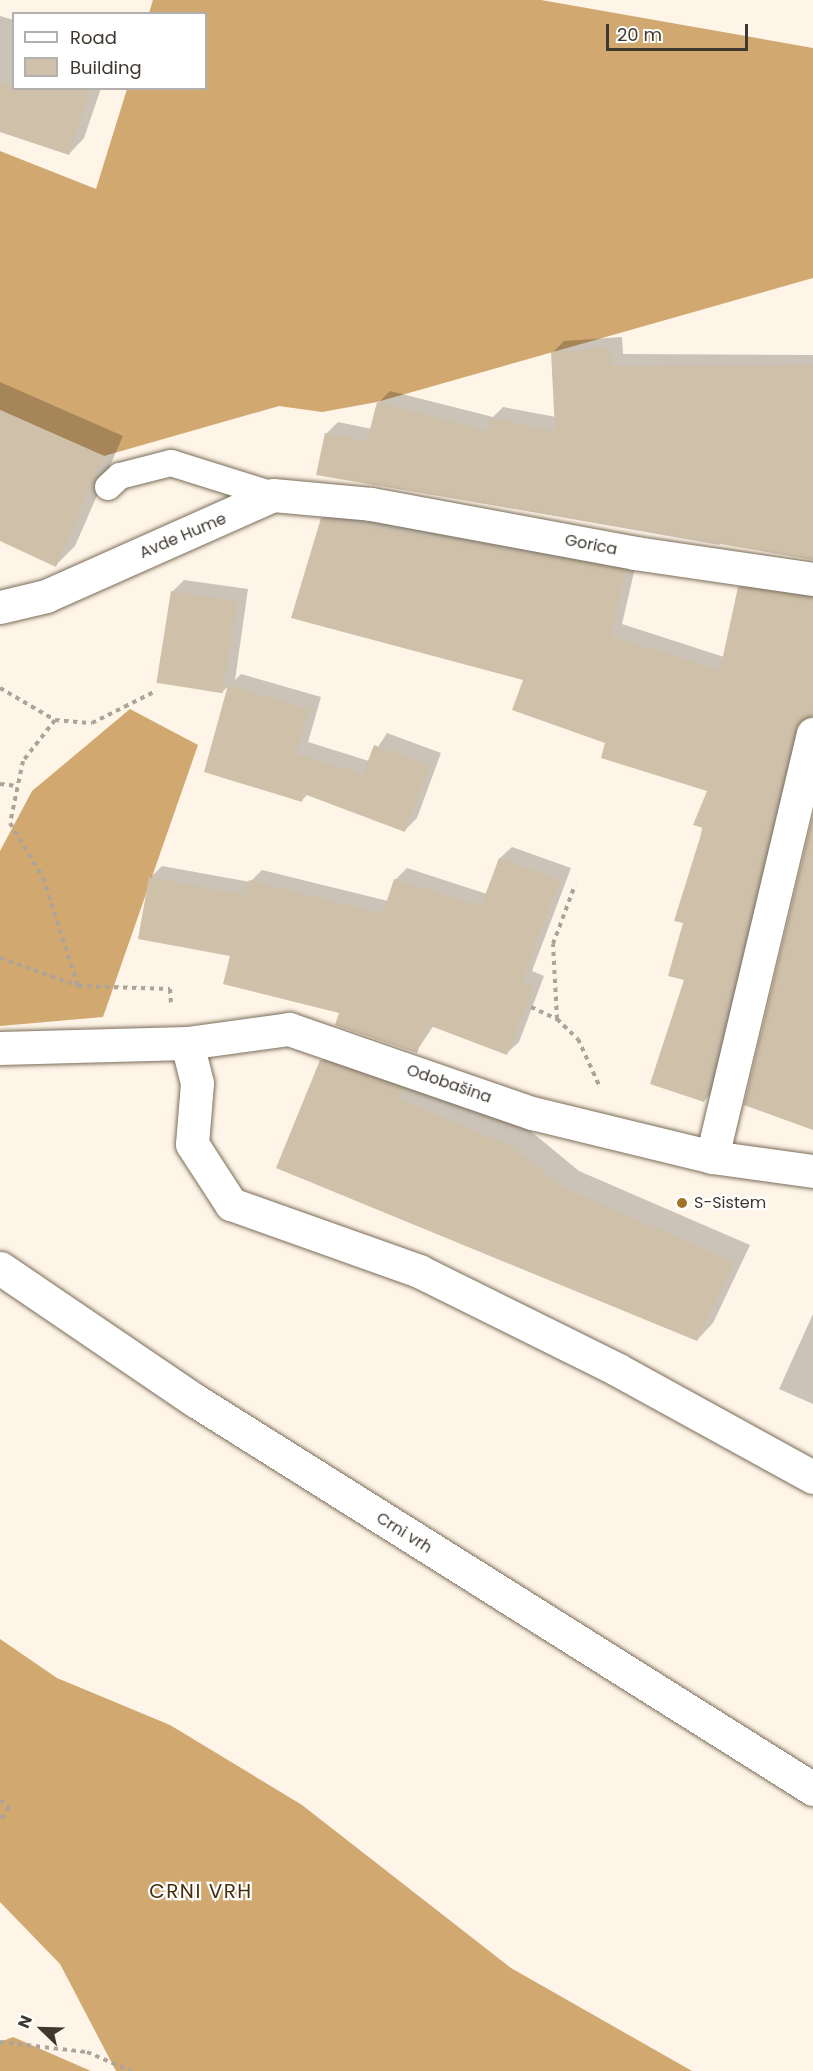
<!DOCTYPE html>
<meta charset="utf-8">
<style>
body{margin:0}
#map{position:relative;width:813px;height:2071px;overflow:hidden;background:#fef4e7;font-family:Poppins,sans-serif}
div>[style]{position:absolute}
.forest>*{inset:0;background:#d0a870}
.shadow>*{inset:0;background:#0003}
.building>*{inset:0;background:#cfc0aa;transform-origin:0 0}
.path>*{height:4px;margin-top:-2px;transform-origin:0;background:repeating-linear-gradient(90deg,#aca498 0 4.5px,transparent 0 9px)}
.roads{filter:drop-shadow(0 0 2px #7b6d59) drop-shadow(0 0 2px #7b6d59)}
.service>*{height:26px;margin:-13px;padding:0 13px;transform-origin:13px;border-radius:13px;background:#fff}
.minor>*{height:33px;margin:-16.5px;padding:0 16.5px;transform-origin:16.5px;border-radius:16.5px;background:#fff}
.dots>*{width:16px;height:16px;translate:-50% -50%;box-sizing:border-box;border:3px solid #fff;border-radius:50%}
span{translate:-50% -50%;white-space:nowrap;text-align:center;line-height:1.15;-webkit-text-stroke:4.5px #fff;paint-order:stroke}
.street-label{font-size:16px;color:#3e382f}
.poi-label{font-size:16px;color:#3e382f}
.left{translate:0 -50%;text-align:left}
.quarter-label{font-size:20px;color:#462f0a;letter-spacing:1.5px}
.legend{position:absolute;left:12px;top:12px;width:195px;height:78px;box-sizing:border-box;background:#fff;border:2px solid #b2afac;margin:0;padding:8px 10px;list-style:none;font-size:18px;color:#3e382f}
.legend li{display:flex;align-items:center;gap:12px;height:30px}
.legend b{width:30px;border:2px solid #b2afac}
.north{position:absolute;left:12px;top:1999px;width:60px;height:60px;-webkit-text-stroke:4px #fff;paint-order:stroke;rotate:293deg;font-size:16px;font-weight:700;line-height:24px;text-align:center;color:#3e382f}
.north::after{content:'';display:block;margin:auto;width:21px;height:27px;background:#3e382f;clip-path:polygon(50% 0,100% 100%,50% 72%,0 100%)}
.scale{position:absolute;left:606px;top:24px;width:142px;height:27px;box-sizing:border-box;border:3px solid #3e382f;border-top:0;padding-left:8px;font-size:18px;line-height:21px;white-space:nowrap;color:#3e382f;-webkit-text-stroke:4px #fff;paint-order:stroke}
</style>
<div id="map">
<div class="forest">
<div style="clip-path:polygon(153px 0,541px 0,813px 48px,813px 278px,377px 402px,322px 412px,279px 406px,104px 456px,0 410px,0 151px,96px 189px,127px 89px,206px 88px,206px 14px,149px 13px)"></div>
<div style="clip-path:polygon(130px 709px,198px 745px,103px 1017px,0 1026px,0 851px,32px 791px)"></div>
<div style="clip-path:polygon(0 1639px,57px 1678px,170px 1725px,302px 1805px,511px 1968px,692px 2071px,116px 2071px,60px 1964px,0 1902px)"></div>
<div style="clip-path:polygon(13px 2037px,91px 2071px,0 2071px,0 2042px)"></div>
</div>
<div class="shadow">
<div style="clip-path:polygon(0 16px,14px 20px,14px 88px,101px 88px,84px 138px,69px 154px,0 130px)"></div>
<div style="clip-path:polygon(622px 337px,623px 354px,813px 355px,813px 540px,731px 533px,719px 545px,318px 474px,326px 434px,338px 422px,372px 429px,378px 403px,390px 391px,493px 417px,503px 407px,556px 417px,552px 353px,564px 341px)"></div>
<div style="clip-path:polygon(0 382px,123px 436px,75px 546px,56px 565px,0 540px)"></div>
<div style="clip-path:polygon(334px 507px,637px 559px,622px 624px,724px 657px,739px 588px,751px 576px,813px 585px,813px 715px,805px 717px,716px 1089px,704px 1101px,686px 979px,685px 922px,709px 790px,607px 742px,322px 519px)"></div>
<div style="clip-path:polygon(184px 580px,248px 589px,235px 680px,241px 674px,321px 697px,308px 742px,369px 761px,387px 733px,441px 753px,417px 818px,405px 830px,308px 794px,302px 800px,206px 771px,230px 685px,223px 691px,172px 592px)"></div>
<div style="clip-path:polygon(512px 847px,571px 868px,532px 971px,544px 976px,519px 1042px,507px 1053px,434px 1025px,416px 1052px,232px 955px,150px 878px,162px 866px,250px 882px,262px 870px,388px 901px,395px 880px,407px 868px,487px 894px,500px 858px)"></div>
<div style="clip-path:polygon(338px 1044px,528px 1129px,579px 1171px,750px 1245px,713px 1323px,697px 1340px,278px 1167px,322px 1061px)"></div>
<div style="clip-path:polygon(813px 1314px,813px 1404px,779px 1389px)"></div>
</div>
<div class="building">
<div style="clip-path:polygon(0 81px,14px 88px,91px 88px,69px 155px,0 132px)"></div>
<div style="clip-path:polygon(610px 348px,611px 366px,813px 365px,813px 560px,316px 475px,325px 433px,367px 441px,377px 402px,488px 431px,490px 418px,555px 431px,551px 352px)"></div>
<div style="clip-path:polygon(0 410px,104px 456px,56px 567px,0 541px)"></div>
<div style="clip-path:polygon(321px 518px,626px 570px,611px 636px,720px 670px,738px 587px,813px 597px,813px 716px,795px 730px,704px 1102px,650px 1084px,684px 980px,668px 976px,683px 923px,674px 921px,703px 828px,693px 825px,707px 791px,601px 758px,605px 743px,512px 710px,523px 680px,291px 618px)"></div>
<div style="left:171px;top:591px;width:67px;height:93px;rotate:9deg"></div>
<div style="clip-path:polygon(228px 685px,309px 709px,296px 754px,363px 774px,374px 745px,430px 765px,405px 832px,304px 794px,302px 802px,204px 772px)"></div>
<div style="clip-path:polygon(813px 815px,813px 1130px,744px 1105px)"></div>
<div style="clip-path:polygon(499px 858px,560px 880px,522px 983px,534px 987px,507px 1055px,428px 1025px,417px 1053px,335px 1025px,339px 1013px,223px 984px,230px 956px,138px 939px,149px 877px,245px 895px,249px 880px,383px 913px,394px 879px,481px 906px)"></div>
<div style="clip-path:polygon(320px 1060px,403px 1088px,399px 1099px,511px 1146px,563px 1187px,734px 1262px,697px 1341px,276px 1168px)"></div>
</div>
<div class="path">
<div style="left:0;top:688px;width:64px;rotate:30.2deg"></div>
<div style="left:55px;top:720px;width:37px;rotate:5deg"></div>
<div style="left:92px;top:723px;width:69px;rotate:-26.6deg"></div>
<div style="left:55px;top:720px;width:52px;rotate:128deg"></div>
<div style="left:23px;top:761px;width:63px;rotate:101.8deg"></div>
<div style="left:10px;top:823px;width:64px;rotate:59deg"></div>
<div style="left:43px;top:878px;width:114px;rotate:72deg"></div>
<div style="left:0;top:784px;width:17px;rotate:7deg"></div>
<div style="left:0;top:958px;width:83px;rotate:19.7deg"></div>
<div style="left:78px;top:986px;width:92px;rotate:1.9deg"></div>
<div style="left:170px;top:989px;width:14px;rotate:86deg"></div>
<div style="left:531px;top:1007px;width:29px;rotate:25deg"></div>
<div style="left:557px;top:1019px;width:29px;rotate:44deg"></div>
<div style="left:578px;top:1039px;width:51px;rotate:65.5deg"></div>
<div style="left:557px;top:1019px;width:75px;rotate:-93.1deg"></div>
<div style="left:553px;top:944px;width:63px;rotate:-69.6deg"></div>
<div style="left:0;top:1800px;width:11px;rotate:38deg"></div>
<div style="left:9px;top:1807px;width:17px;rotate:123deg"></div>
<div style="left:0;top:2042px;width:88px;rotate:6.6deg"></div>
<div style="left:87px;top:2052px;width:48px;rotate:23.4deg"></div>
</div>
<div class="roads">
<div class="service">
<div style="left:108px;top:487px;width:16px;rotate:-43deg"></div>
<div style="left:120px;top:476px;width:53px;rotate:-14.3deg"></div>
<div style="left:171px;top:463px;width:107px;rotate:17.4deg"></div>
</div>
<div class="minor">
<div style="left:0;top:607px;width:47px;rotate:-13.4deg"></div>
<div style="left:46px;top:596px;width:248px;rotate:-24deg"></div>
<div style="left:273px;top:495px;width:98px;rotate:5.2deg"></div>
<div style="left:371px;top:504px;width:269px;rotate:10.5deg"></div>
<div style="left:635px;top:553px;width:180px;rotate:8.3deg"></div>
<div style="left:187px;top:1043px;width:41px;rotate:76deg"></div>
<div style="left:197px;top:1083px;width:61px;rotate:94.7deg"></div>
<div style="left:192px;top:1144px;width:72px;rotate:57deg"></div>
<div style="left:231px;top:1204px;width:200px;rotate:19.6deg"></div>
<div style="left:419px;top:1271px;width:222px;rotate:26.4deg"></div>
<div style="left:618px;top:1370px;width:222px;rotate:28.8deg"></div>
<div style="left:0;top:1048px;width:187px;rotate:-1.5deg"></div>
<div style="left:187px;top:1043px;width:103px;rotate:-7.8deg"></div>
<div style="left:289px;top:1029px;width:257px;rotate:19.1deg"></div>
<div style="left:532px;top:1113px;width:185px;rotate:13.7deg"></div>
<div style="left:712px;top:1157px;width:102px;rotate:7.9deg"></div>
<div style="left:712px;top:1157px;width:435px;rotate:-76.6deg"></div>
<div style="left:0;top:1268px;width:237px;rotate:34.2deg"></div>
<div style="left:196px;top:1401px;width:729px;rotate:32.16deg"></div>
</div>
</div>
<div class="dots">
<div style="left:682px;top:1203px;background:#a37427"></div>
</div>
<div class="street-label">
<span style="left:183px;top:536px;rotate:-23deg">Avde Hume</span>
<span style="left:591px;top:545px;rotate:11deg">Gorica</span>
<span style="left:449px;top:1084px;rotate:19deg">Odobašina</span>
<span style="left:404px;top:1533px;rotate:32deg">Crni vrh</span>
</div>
<div class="poi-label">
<span class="left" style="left:694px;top:1203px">S-Sistem</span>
</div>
<div class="quarter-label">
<span style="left:201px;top:1891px">CRNI VRH</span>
</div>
<ul class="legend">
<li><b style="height:8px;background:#fff"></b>Road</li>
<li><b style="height:16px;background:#cfc0aa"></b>Building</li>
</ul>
<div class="north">N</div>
<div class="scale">20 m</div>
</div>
